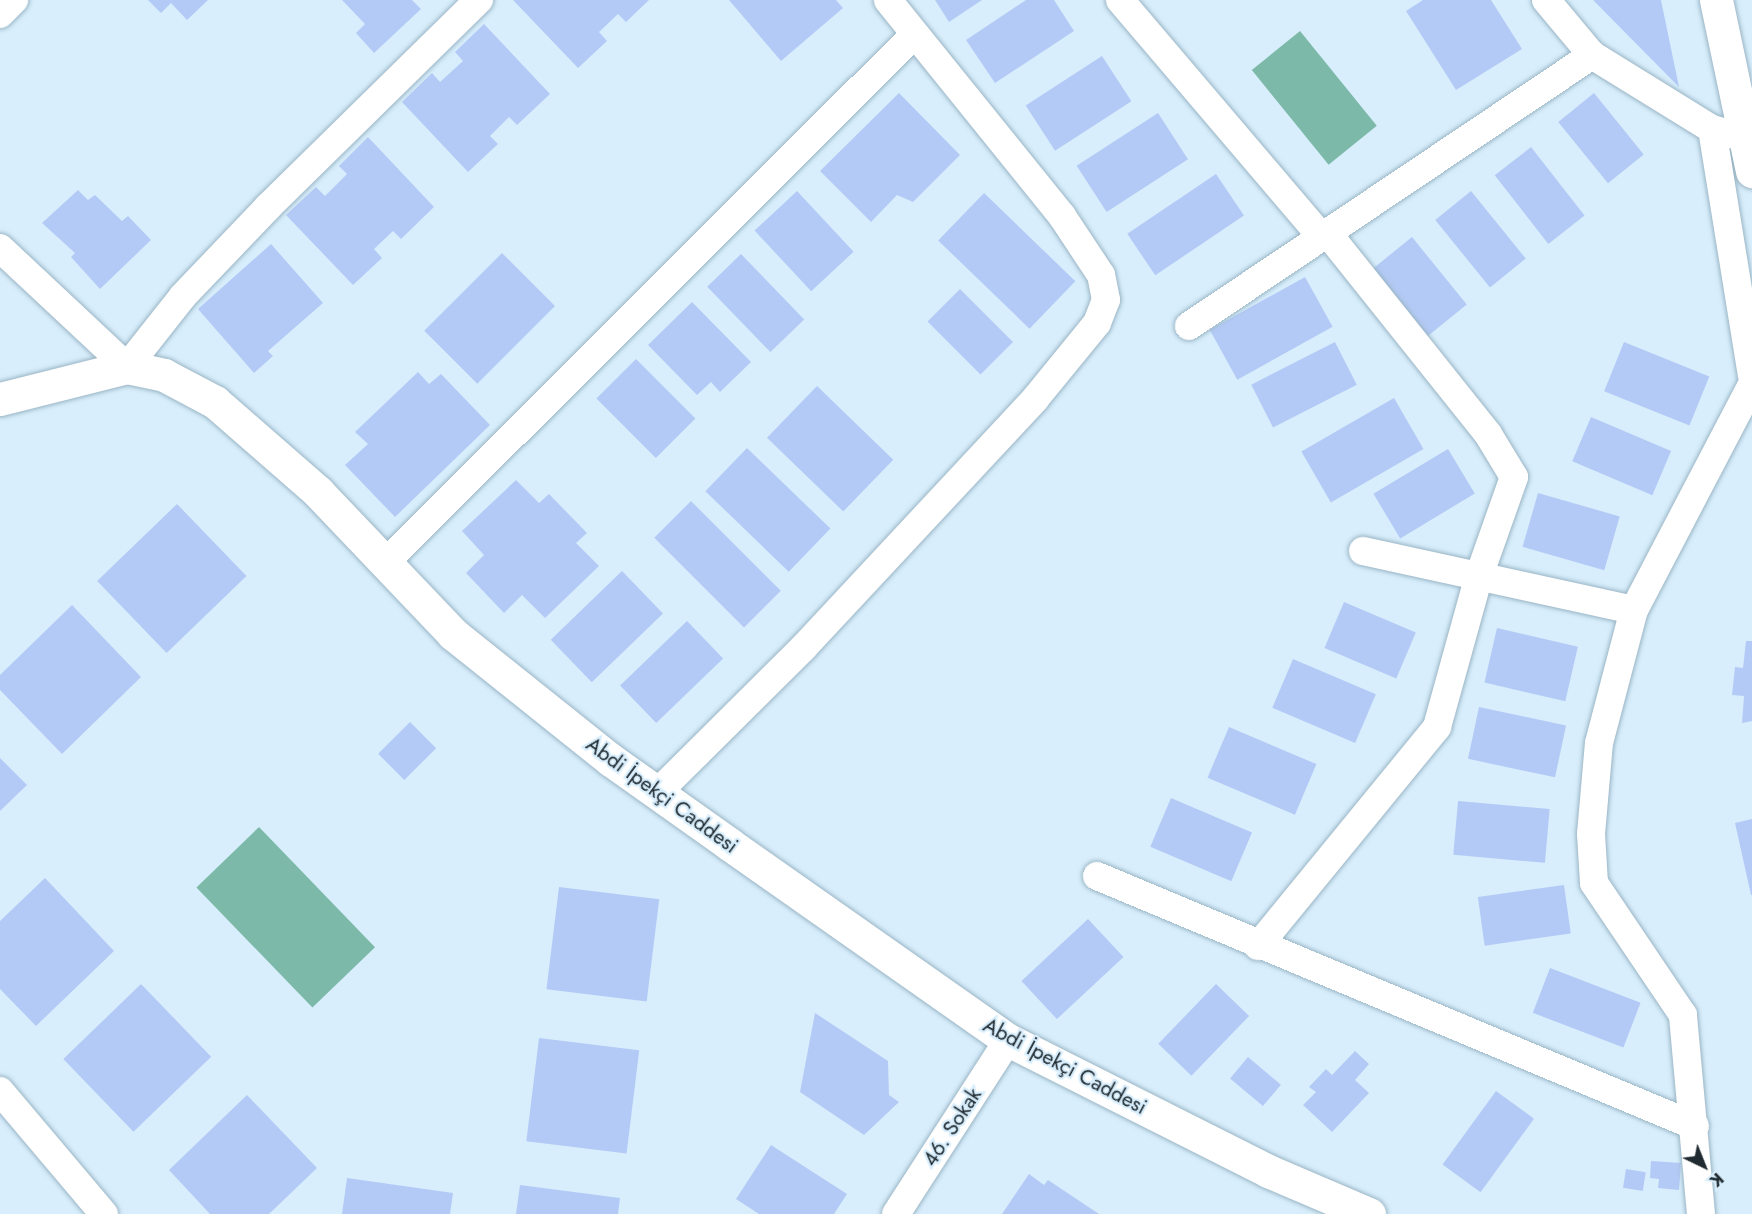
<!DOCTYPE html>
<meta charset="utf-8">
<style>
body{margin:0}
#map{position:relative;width:1752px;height:1214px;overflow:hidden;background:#d8eefc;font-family:Jost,sans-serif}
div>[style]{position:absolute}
.water>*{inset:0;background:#7cb9a9;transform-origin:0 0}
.building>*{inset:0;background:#b4caf6;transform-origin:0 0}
.roads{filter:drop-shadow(0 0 2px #9ab5c5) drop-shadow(0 0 2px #9ab5c5)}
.street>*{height:28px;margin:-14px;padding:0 14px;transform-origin:14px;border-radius:14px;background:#fff}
.secondary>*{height:33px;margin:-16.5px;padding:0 16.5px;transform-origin:16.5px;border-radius:16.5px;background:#fff}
span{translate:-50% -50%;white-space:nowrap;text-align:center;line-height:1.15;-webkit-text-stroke:4.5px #d8eefc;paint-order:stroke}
.street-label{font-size:21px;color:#202b31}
.north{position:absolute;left:1674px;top:1136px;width:60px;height:60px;-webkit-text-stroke:4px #d8eefc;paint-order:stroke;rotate:137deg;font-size:16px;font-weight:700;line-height:24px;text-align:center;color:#202b31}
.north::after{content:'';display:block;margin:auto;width:21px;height:27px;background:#202b31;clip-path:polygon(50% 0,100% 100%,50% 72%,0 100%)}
</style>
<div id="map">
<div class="water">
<div style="left:1300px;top:31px;width:122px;height:62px;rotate:51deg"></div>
<div style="left:259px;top:827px;width:167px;height:87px;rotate:46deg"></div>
</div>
<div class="building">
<div style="clip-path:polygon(148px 0,208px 0,187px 20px,171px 3px,161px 13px)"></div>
<div style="clip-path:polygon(342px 0,412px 0,421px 9px,374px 53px,356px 33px,365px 24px)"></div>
<div style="clip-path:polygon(513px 0,649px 0,626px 22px,618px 14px,599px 32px,607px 41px,578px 68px)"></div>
<div style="clip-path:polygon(729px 0,836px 0,843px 8px,781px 61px)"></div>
<div style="clip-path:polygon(935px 0,982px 0,949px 22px)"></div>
<div style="clip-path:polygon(1026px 0,1054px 0,1074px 31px,995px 83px,966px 40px)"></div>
<div style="clip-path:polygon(1423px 0,1491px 0,1522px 49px,1456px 90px,1406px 11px)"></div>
<div style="clip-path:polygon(1593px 0,1661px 0,1679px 87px)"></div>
<div style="clip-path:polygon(484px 24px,550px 94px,517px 125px,509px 117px,490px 136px,498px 144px,468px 172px,402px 102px,432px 73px,440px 82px,463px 61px,455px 52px)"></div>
<div style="left:1102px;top:56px;width:54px;height:91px;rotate:57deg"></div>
<div style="clip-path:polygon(899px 93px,960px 155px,913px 202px,897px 195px,871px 222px,820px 171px)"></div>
<div style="left:1594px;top:93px;width:79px;height:46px;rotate:51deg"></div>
<div style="left:1158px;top:113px;width:55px;height:97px;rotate:57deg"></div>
<div style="clip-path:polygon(368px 137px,434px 207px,401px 239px,393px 231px,374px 249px,382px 258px,353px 285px,286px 215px,316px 187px,325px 196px,347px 174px,339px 166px)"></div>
<div style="left:1531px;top:147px;width:87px;height:46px;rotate:52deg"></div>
<div style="left:1216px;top:174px;width:50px;height:107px;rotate:56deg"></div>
<div style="clip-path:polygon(78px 190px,88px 200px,95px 195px,122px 221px,128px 216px,151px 240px,100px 289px,71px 257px,75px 253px,42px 223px)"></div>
<div style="left:797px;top:191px;width:83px;height:58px;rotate:47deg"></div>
<div style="left:1471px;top:191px;width:87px;height:46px;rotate:51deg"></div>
<div style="left:984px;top:193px;width:127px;height:66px;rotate:44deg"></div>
<div style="left:1412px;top:237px;width:87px;height:50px;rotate:51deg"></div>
<div style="clip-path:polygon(271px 244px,323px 303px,268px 351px,273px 356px,254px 373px,198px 309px)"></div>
<div style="left:502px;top:253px;width:75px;height:110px;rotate:45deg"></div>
<div style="left:741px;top:254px;width:91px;height:47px;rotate:46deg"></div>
<div style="left:1305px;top:277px;width:57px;height:109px;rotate:61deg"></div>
<div style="left:960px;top:289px;width:75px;height:46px;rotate:45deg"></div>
<div style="clip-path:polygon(692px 302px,751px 362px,720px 392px,711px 382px,697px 395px,648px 345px)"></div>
<div style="left:1335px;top:342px;width:48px;height:94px;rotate:63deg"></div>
<div style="left:1624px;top:342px;width:92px;height:53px;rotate:22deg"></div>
<div style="left:636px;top:359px;width:84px;height:56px;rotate:45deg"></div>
<div style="clip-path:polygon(418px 372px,429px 384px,441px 374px,490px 425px,395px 517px,345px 465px,368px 444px,355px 432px)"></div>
<div style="left:817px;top:386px;width:106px;height:72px;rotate:44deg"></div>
<div style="left:1394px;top:398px;width:59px;height:107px;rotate:60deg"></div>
<div style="left:1591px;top:417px;width:87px;height:48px;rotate:23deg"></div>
<div style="left:747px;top:448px;width:116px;height:60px;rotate:44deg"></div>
<div style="left:1448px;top:449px;width:52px;height:87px;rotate:59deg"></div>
<div style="clip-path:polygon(516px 480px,539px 503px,549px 494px,587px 533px,576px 543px,599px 566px,545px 618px,522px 595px,504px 613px,466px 573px,484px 555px,462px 531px)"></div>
<div style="left:1538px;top:493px;width:85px;height:56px;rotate:16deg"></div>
<div style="left:691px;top:501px;width:127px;height:52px;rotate:45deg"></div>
<div style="left:177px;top:504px;width:100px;height:111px;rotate:46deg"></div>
<div style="left:622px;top:571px;width:59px;height:99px;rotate:46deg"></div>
<div style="left:1344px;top:602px;width:78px;height:50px;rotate:23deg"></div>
<div style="clip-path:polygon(72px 605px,141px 677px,62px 754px,0 690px,0 675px)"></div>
<div style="left:687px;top:621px;width:52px;height:93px;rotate:46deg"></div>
<div style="left:1497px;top:628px;width:83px;height:56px;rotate:13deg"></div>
<div style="clip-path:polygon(1746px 641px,1752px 641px,1752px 721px,1742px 723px,1744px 696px,1732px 695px,1735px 667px,1743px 668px)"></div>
<div style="left:1293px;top:659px;width:90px;height:53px;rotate:23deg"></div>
<div style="left:1479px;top:707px;width:89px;height:53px;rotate:12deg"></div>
<div style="left:410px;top:722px;width:37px;height:45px;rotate:45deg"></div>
<div style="left:1229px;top:727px;width:95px;height:55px;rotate:23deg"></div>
<div style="clip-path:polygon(0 758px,27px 785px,0 811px)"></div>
<div style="left:1171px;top:798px;width:88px;height:53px;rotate:23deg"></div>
<div style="left:1458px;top:801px;width:92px;height:54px;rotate:5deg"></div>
<div style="clip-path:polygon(1752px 819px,1752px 895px,1751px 895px,1735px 823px)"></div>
<div style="clip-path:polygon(45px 878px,114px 951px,36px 1026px,0 989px,0 921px)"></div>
<div style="left:1564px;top:885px;width:49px;height:87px;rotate:82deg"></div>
<div style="left:559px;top:887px;width:101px;height:103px;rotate:7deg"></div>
<div style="left:1088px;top:919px;width:52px;height:91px;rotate:47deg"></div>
<div style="left:1550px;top:968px;width:97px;height:48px;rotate:21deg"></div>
<div style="left:141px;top:984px;width:101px;height:108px;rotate:46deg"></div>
<div style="left:1216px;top:984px;width:46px;height:83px;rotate:44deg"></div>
<div style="clip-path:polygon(815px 1013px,888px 1061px,889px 1095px,899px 1102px,864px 1135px,800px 1092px)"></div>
<div style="left:539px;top:1038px;width:101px;height:104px;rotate:7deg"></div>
<div style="clip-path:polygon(1355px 1051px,1369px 1064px,1355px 1080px,1369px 1093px,1332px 1132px,1303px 1105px,1316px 1092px,1309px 1087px,1326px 1069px,1332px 1075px)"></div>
<div style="left:1248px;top:1057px;width:43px;height:28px;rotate:40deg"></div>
<div style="left:1496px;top:1091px;width:47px;height:91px;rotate:36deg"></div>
<div style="clip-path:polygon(247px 1095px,317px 1168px,269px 1214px,210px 1214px,169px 1170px)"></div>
<div style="clip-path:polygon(771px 1145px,847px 1194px,834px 1214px,759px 1214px,736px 1199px)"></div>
<div style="clip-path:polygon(1651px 1161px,1681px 1163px,1679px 1190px,1658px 1188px,1659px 1179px,1650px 1178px)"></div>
<div style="left:1626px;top:1169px;width:20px;height:19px;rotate:9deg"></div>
<div style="clip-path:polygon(1029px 1174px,1044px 1185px,1048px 1180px,1099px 1214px,1002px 1214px)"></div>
<div style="clip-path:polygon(347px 1178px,453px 1193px,450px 1214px,342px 1214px)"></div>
<div style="clip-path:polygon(520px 1185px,620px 1198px,618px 1214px,516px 1214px)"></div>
</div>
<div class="roads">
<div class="street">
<div style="left:1120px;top:0;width:310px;rotate:49.6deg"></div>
<div style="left:1546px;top:0;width:72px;rotate:50.1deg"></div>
<div style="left:1592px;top:55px;width:141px;rotate:31.7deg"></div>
<div style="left:1712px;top:129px;width:20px;rotate:15deg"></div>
<div style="left:0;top:14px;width:20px;rotate:-45deg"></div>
<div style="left:1712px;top:129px;width:249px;rotate:80.8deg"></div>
<div style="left:0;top:248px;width:174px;rotate:43.1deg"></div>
<div style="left:127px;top:367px;width:90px;rotate:-51.7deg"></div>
<div style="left:183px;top:296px;width:123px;rotate:-46.3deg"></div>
<div style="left:268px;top:207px;width:296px;rotate:-44.5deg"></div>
<div style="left:1189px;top:326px;width:486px;rotate:-33.9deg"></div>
<div style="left:1363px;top:551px;width:277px;rotate:12.3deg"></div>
<div style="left:384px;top:564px;width:750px;rotate:-44.95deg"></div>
<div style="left:657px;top:793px;width:206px;rotate:-44.8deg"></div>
<div style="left:803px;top:648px;width:340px;rotate:-47deg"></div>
<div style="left:1035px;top:399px;width:98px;rotate:-50.8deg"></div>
<div style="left:1097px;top:323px;width:25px;rotate:-69deg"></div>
<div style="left:1106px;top:300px;width:25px;rotate:-101deg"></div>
<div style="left:1101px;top:275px;width:71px;rotate:-123.5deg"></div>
<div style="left:1062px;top:216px;width:277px;rotate:-128.9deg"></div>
<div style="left:1097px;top:876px;width:648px;rotate:22.69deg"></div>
<div style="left:1258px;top:946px;width:283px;rotate:-50.7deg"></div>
<div style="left:1437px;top:727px;width:157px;rotate:-74.5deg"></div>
<div style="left:1479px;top:576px;width:105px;rotate:-70.5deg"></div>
<div style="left:1514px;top:477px;width:50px;rotate:-121.2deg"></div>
<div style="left:1488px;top:434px;width:258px;rotate:-128.6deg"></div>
<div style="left:0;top:1091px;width:161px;rotate:49.8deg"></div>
<div style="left:896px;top:1214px;width:207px;rotate:-57.2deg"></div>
<div style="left:1701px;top:1214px;width:200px;rotate:-95.2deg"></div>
<div style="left:1683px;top:1015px;width:159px;rotate:-124deg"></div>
<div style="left:1594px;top:883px;width:49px;rotate:-93.5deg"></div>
<div style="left:1591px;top:834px;width:91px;rotate:-85deg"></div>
<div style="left:1599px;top:743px;width:138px;rotate:-75.3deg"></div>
<div style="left:1634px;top:610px;width:255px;rotate:-62.4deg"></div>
</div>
<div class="secondary">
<div style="left:1716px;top:0;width:175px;rotate:78.1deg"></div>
<div style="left:0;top:399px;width:131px;rotate:-14.1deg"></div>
<div style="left:127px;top:367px;width:38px;rotate:12deg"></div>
<div style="left:164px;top:375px;width:58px;rotate:27.9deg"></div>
<div style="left:215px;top:402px;width:137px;rotate:41.1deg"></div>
<div style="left:318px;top:492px;width:196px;rotate:46.4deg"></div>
<div style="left:453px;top:634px;width:202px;rotate:38.6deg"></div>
<div style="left:611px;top:760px;width:145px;rotate:35.4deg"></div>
<div style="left:729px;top:844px;width:341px;rotate:35.1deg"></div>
<div style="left:1008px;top:1040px;width:291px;rotate:26.7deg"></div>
<div style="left:1268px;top:1171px;width:110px;rotate:23.1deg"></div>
</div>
</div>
<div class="street-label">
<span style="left:662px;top:795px;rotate:36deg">Abdi İpekçi Caddesi</span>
<span style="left:1065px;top:1066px;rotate:28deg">Abdi İpekçi Caddesi</span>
<span style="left:952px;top:1127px;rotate:-57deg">46. Sokak</span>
</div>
<div class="north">K</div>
</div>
